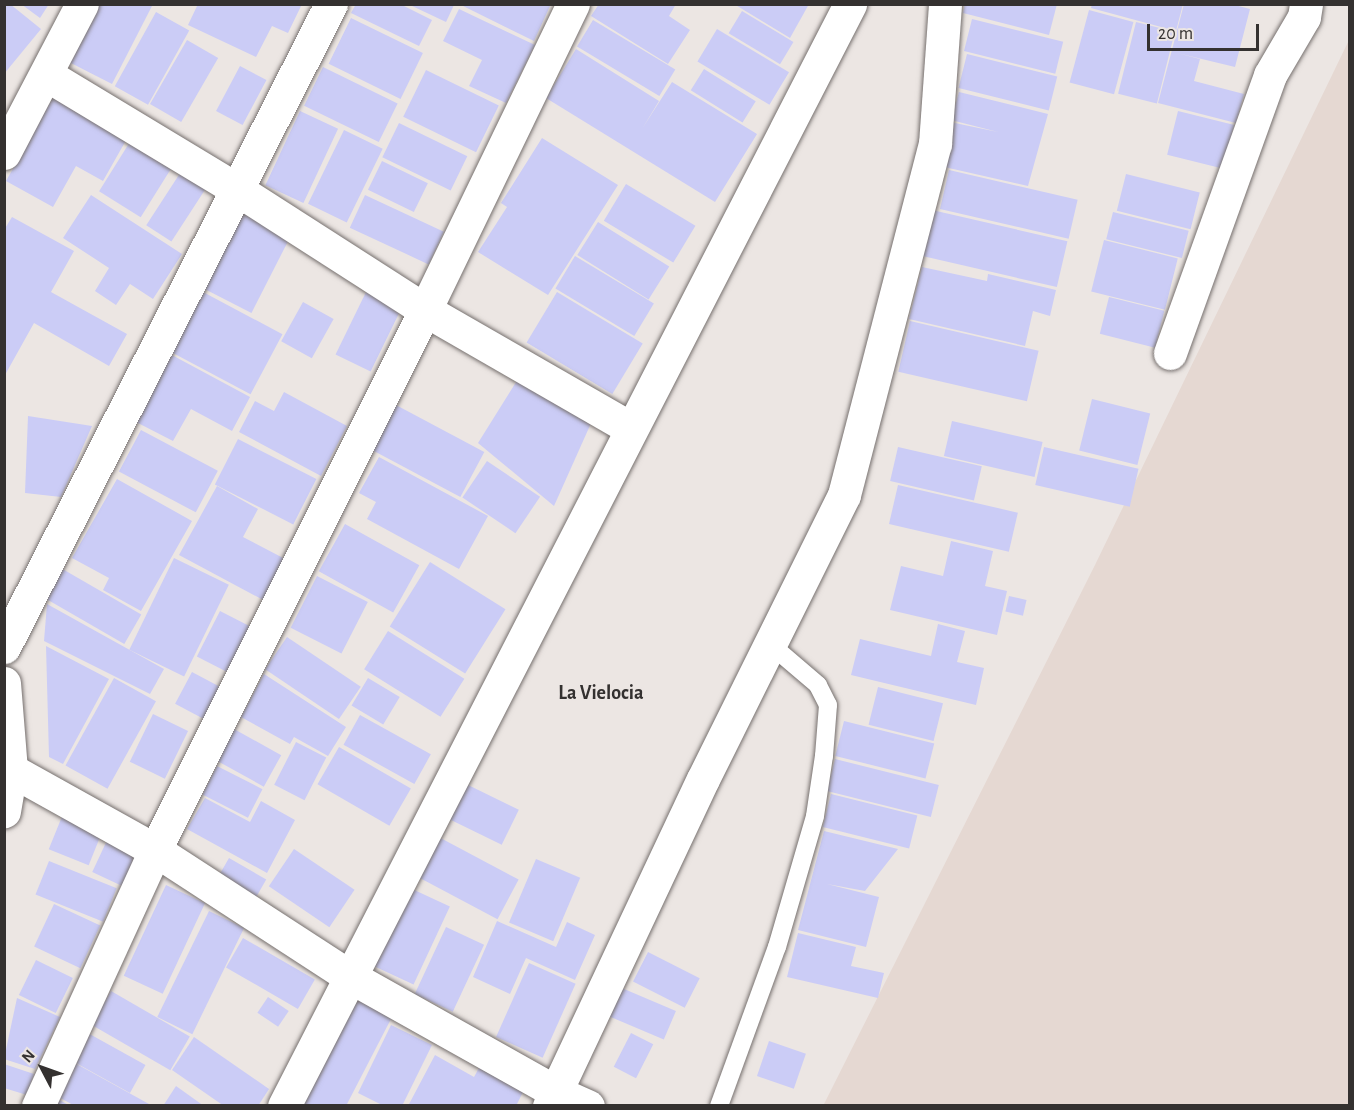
<!DOCTYPE html>
<style>
body{margin:0}
#map{position:relative;width:1354px;height:1110px;overflow:hidden;background:#ece6e3;font-family:"Alegreya Sans",sans-serif}
div>[style]{position:absolute}
.built>*{inset:0;background:#e5d8d2}
.building>*{inset:0;background:#cbccf6;transform-origin:0 0}
.roads{filter:drop-shadow(0 0 2px #76706e) drop-shadow(0 0 2px #76706e)}
.lane>*{height:18px;margin:-9px;padding:0 9px;transform-origin:9px;border-radius:9px;background:#fff}
.street>*{height:33px;margin:-16.5px;padding:0 16.5px;transform-origin:16.5px;border-radius:16.5px;background:#fff}
span{translate:-50% -50%;white-space:nowrap;text-align:center;line-height:1.15;-webkit-text-stroke:4.5px #ece6e3;paint-order:stroke}
.quarter-label{font-size:20px;color:#343130;font-weight:700}
.frame{position:absolute;inset:0;border:6px solid #343130;pointer-events:none}
.north{position:absolute;left:12px;top:1038px;width:60px;height:60px;-webkit-text-stroke:4px #ece6e3;paint-order:stroke;rotate:311deg;font-size:16px;font-weight:700;line-height:24px;text-align:center;color:#343130}
.north::after{content:'';display:block;margin:auto;width:21px;height:27px;background:#343130;clip-path:polygon(50% 0,100% 100%,50% 72%,0 100%)}
.scale{position:absolute;left:1147px;top:24px;width:112px;height:27px;box-sizing:border-box;border:3px solid #343130;border-top:0;padding-left:8px;font-size:18px;line-height:21px;white-space:nowrap;color:#343130;-webkit-text-stroke:4px #ece6e3;paint-order:stroke}
</style>
<div id="map">
<div class="built">
<div style="clip-path:polygon(1349px 40px,1349px 1105px,823px 1106px,1095px 565px)"></div>
</div>
<div class="building">
<div style="clip-path:polygon(4px 4px,10px 4px,41px 29px,4px 74px)"></div>
<div style="clip-path:polygon(21px 4px,49px 4px,40px 18px)"></div>
<div style="clip-path:polygon(94px 4px,153px 4px,112px 84px,65px 60px)"></div>
<div style="clip-path:polygon(198px 4px,302px 4px,288px 33px,272px 26px,256px 57px,188px 25px)"></div>
<div style="clip-path:polygon(356px 4px,400px 4px,432px 20px,419px 46px,351px 13px)"></div>
<div style="clip-path:polygon(459px 4px,551px 4px,534px 41px)"></div>
<div style="clip-path:polygon(599px 4px,676px 4px,669px 16px,690px 30px,668px 64px,591px 16px)"></div>
<div style="clip-path:polygon(734px 4px,809px 4px,790px 38px)"></div>
<div style="clip-path:polygon(965px 4px,1057px 4px,1049px 35px,963px 13px)"></div>
<div style="clip-path:polygon(1092px 4px,1183px 4px,1176px 31px,1091px 8px)"></div>
<div style="clip-path:polygon(1184px 4px,1231px 4px,1250px 9px,1235px 67px,1177px 53px,1200px 59px,1194px 81px,1244px 94px,1236px 123px,1158px 103px)"></div>
<div style="clip-path:polygon(410px 5px,454px 5px,446px 22px)"></div>
<div style="clip-path:polygon(459px 9px,535px 45px,506px 103px,469px 86px,482px 60px,443px 41px)"></div>
<div style="left:1089px;top:10px;width:46px;height:75px;rotate:15deg"></div>
<div style="left:742px;top:11px;width:60px;height:26px;rotate:31deg"></div>
<div style="left:156px;top:12px;width:38px;height:85px;rotate:29deg"></div>
<div style="left:351px;top:18px;width:80px;height:51px;rotate:26deg"></div>
<div style="left:972px;top:19px;width:94px;height:33px;rotate:14deg"></div>
<div style="left:593px;top:20px;width:96px;height:31px;rotate:31deg"></div>
<div style="left:1136px;top:22px;width:40px;height:74px;rotate:14deg"></div>
<div style="left:717px;top:29px;width:84px;height:38px;rotate:31deg"></div>
<div style="left:187px;top:40px;width:36px;height:74px;rotate:30deg"></div>
<div style="clip-path:polygon(576px 49px,659px 101px,642px 129px,672px 82px,757px 134px,715px 202px,546px 98px)"></div>
<div style="left:967px;top:54px;width:93px;height:35px;rotate:14deg"></div>
<div style="left:240px;top:66px;width:30px;height:51px;rotate:28deg"></div>
<div style="left:323px;top:67px;width:83px;height:43px;rotate:26deg"></div>
<div style="left:704px;top:69px;width:61px;height:25px;rotate:32deg"></div>
<div style="left:426px;top:70px;width:81px;height:52px;rotate:26deg"></div>
<div style="clip-path:polygon(959px 92px,1048px 114px,1028px 186px,940px 166px,950px 122px,998px 132px,951px 120px)"></div>
<div style="clip-path:polygon(55px 94px,129px 135px,103px 181px,76px 166px,53px 207px,6px 181px)"></div>
<div style="left:300px;top:111px;width:42px;height:82px;rotate:25deg"></div>
<div style="left:1178px;top:111px;width:58px;height:45px;rotate:14deg"></div>
<div style="left:399px;top:123px;width:76px;height:38px;rotate:26deg"></div>
<div style="left:344px;top:130px;width:43px;height:82px;rotate:26deg"></div>
<div style="left:133px;top:137px;width:49px;height:64px;rotate:32deg"></div>
<div style="clip-path:polygon(542px 138px,618px 185px,548px 295px,478px 252px,507px 207px,501px 203px)"></div>
<div style="left:382px;top:161px;width:51px;height:32px;rotate:26deg"></div>
<div style="left:186px;top:164px;width:30px;height:73px;rotate:33deg"></div>
<div style="left:949px;top:170px;width:132px;height:40px;rotate:13deg"></div>
<div style="left:1126px;top:174px;width:76px;height:38px;rotate:14deg"></div>
<div style="left:626px;top:184px;width:81px;height:43px;rotate:31deg"></div>
<div style="clip-path:polygon(91px 195px,182px 254px,153px 299px,130px 284px,116px 305px,95px 291px,109px 268px,63px 238px)"></div>
<div style="left:365px;top:195px;width:87px;height:36px;rotate:25deg"></div>
<div style="left:242px;top:206px;width:57px;height:91px;rotate:27deg"></div>
<div style="left:932px;top:210px;width:139px;height:47px;rotate:13deg"></div>
<div style="left:1113px;top:212px;width:78px;height:28px;rotate:14deg"></div>
<div style="clip-path:polygon(12px 217px,74px 251px,51px 292px,127px 334px,109px 366px,34px 323px,5px 375px,4px 230px)"></div>
<div style="left:598px;top:222px;width:84px;height:39px;rotate:32deg"></div>
<div style="left:1104px;top:240px;width:76px;height:53px;rotate:14deg"></div>
<div style="left:575px;top:256px;width:92px;height:38px;rotate:31deg"></div>
<div style="clip-path:polygon(922px 267px,987px 281px,988px 274px,1056px 290px,1050px 316px,1033px 311px,1025px 346px,909px 319px)"></div>
<div style="left:368px;top:288px;width:39px;height:74px;rotate:26deg"></div>
<div style="left:203px;top:292px;width:90px;height:68px;rotate:28deg"></div>
<div style="left:557px;top:292px;width:100px;height:59px;rotate:31deg"></div>
<div style="left:1109px;top:297px;width:57px;height:38px;rotate:14deg"></div>
<div style="left:303px;top:302px;width:35px;height:45px;rotate:29deg"></div>
<div style="left:910px;top:321px;width:132px;height:52px;rotate:13deg"></div>
<div style="clip-path:polygon(170px 354px,250px 397px,232px 431px,191px 409px,173px 441px,136px 422px)"></div>
<div style="clip-path:polygon(518px 379px,592px 421px,554px 506px,478px 443px)"></div>
<div style="clip-path:polygon(284px 392px,347px 426px,321px 476px,239px 432px,255px 401px,274px 411px)"></div>
<div style="left:1092px;top:399px;width:60px;height:53px;rotate:14deg"></div>
<div style="left:396px;top:405px;width:100px;height:51px;rotate:28deg"></div>
<div style="clip-path:polygon(28px 416px,92px 426px,61px 497px,25px 493px)"></div>
<div style="left:952px;top:421px;width:93px;height:36px;rotate:13deg"></div>
<div style="left:141px;top:430px;width:87px;height:47px;rotate:28deg"></div>
<div style="left:238px;top:439px;width:88px;height:51px;rotate:27deg"></div>
<div style="left:898px;top:447px;width:86px;height:35px;rotate:13deg"></div>
<div style="left:1044px;top:447px;width:97px;height:39px;rotate:13deg"></div>
<div style="clip-path:polygon(379px 457px,488px 516px,459px 569px,367px 519px,376px 502px,359px 493px)"></div>
<div style="left:487px;top:461px;width:64px;height:44px;rotate:34deg"></div>
<div style="clip-path:polygon(117px 479px,192px 521px,141px 611px,103px 590px,109px 578px,72px 558px)"></div>
<div style="left:898px;top:485px;width:123px;height:40px;rotate:13deg"></div>
<div style="clip-path:polygon(217px 486px,258px 509px,243px 537px,287px 560px,265px 601px,179px 555px)"></div>
<div style="left:345px;top:524px;width:85px;height:54px;rotate:29deg"></div>
<div style="clip-path:polygon(951px 541px,993px 551px,985px 586px,1007px 591px,997px 635px,890px 610px,901px 566px,943px 576px)"></div>
<div style="left:174px;top:558px;width:61px;height:102px;rotate:26deg"></div>
<div style="left:430px;top:562px;width:89px;height:76px;rotate:32deg"></div>
<div style="left:59px;top:567px;width:95px;height:34px;rotate:30deg"></div>
<div style="left:317px;top:576px;width:57px;height:58px;rotate:27deg"></div>
<div style="left:1009px;top:596px;width:18px;height:16px;rotate:13deg"></div>
<div style="clip-path:polygon(47px 604px,164px 669px,150px 694px,44px 641px)"></div>
<div style="left:220px;top:611px;width:34px;height:51px;rotate:27deg"></div>
<div style="clip-path:polygon(938px 624px,965px 631px,957px 662px,984px 668px,976px 705px,851px 675px,860px 639px,931px 656px)"></div>
<div style="left:388px;top:631px;width:90px;height:45px;rotate:32deg"></div>
<div style="left:287px;top:637px;width:89px;height:39px;rotate:34deg"></div>
<div style="clip-path:polygon(46px 646px,109px 679px,63px 764px,49px 757px)"></div>
<div style="left:192px;top:672px;width:32px;height:36px;rotate:28deg"></div>
<div style="clip-path:polygon(264px 674px,346px 727px,328px 756px,294px 737px,290px 744px,241px 717px)"></div>
<div style="left:114px;top:678px;width:48px;height:100px;rotate:29deg"></div>
<div style="left:368px;top:678px;width:37px;height:32px;rotate:31deg"></div>
<div style="left:878px;top:687px;width:67px;height:39px;rotate:14deg"></div>
<div style="left:153px;top:714px;width:39px;height:53px;rotate:26deg"></div>
<div style="left:360px;top:715px;width:81px;height:34px;rotate:29deg"></div>
<div style="left:844px;top:721px;width:93px;height:36px;rotate:14deg"></div>
<div style="left:234px;top:729px;width:54px;height:36px;rotate:29deg"></div>
<div style="left:296px;top:742px;width:34px;height:48px;rotate:27deg"></div>
<div style="left:339px;top:747px;width:83px;height:43px;rotate:30deg"></div>
<div style="left:835px;top:759px;width:107px;height:33px;rotate:14deg"></div>
<div style="left:217px;top:766px;width:51px;height:32px;rotate:27deg"></div>
<div style="left:464px;top:783px;width:61px;height:39px;rotate:26deg"></div>
<div style="left:831px;top:794px;width:89px;height:34px;rotate:14deg"></div>
<div style="clip-path:polygon(205px 798px,250px 822px,261px 801px,295px 820px,267px 873px,187px 829px)"></div>
<div style="left:63px;top:814px;width:43px;height:38px;rotate:22deg"></div>
<div style="clip-path:polygon(824px 831px,898px 849px,865px 891px,827px 884px,879px 897px,866px 947px,798px 930px)"></div>
<div style="left:110px;top:834px;width:33px;height:42px;rotate:25deg"></div>
<div style="left:433px;top:834px;width:97px;height:45px;rotate:28deg"></div>
<div style="left:294px;top:849px;width:73px;height:45px;rotate:34deg"></div>
<div style="left:229px;top:858px;width:43px;height:23px;rotate:30deg"></div>
<div style="left:536px;top:859px;width:48px;height:69px;rotate:23deg"></div>
<div style="left:49px;top:861px;width:73px;height:36px;rotate:22deg"></div>
<div style="left:166px;top:885px;width:43px;height:100px;rotate:25deg"></div>
<div style="left:410px;top:888px;width:44px;height:86px;rotate:25deg"></div>
<div style="left:54px;top:904px;width:51px;height:47px;rotate:25deg"></div>
<div style="left:209px;top:911px;width:39px;height:118px;rotate:26deg"></div>
<div style="clip-path:polygon(497px 921px,556px 947px,567px 922px,595px 935px,575px 980px,526px 958px,510px 994px,473px 977px)"></div>
<div style="left:446px;top:927px;width:42px;height:74px;rotate:25deg"></div>
<div style="clip-path:polygon(798px 933px,856px 947px,851px 966px,884px 973px,878px 998px,787px 977px)"></div>
<div style="left:243px;top:938px;width:83px;height:34px;rotate:30deg"></div>
<div style="left:648px;top:952px;width:58px;height:33px;rotate:27deg"></div>
<div style="left:36px;top:960px;width:41px;height:39px;rotate:26deg"></div>
<div style="left:529px;top:963px;width:51px;height:81px;rotate:24deg"></div>
<div style="left:617px;top:986px;width:64px;height:31px;rotate:23deg"></div>
<div style="left:111px;top:991px;width:91px;height:39px;rotate:30deg"></div>
<div style="left:268px;top:997px;width:25px;height:19px;rotate:34deg"></div>
<div style="clip-path:polygon(17px 998px,60px 1017px,35px 1069px,4px 1059px)"></div>
<div style="clip-path:polygon(356px 999px,392px 1017px,346px 1106px,302px 1106px)"></div>
<div style="clip-path:polygon(391px 1025px,432px 1045px,402px 1106px,384px 1106px,358px 1093px)"></div>
<div style="left:86px;top:1032px;width:68px;height:32px;rotate:29deg"></div>
<div style="left:631px;top:1033px;width:25px;height:38px;rotate:27deg"></div>
<div style="clip-path:polygon(194px 1037px,269px 1089px,258px 1106px,224px 1106px,172px 1070px)"></div>
<div style="left:769px;top:1041px;width:39px;height:37px;rotate:19deg"></div>
<div style="clip-path:polygon(435px 1055px,474px 1077px,480px 1066px,524px 1090px,516px 1106px,408px 1106px)"></div>
<div style="clip-path:polygon(73px 1062px,149px 1104px,148px 1106px,75px 1106px,55px 1095px)"></div>
<div style="clip-path:polygon(4px 1064px,34px 1074px,27px 1095px,4px 1088px)"></div>
<div style="clip-path:polygon(176px 1086px,204px 1106px,163px 1106px)"></div>
<div style="clip-path:polygon(56px 1098px,70px 1106px,51px 1106px)"></div>
</div>
<div class="roads">
<div class="lane">
<div style="left:719px;top:1106px;width:169px;rotate:-70deg"></div>
<div style="left:777px;top:947px;width:136px;rotate:-73.8deg"></div>
<div style="left:815px;top:816px;width:61px;rotate:-81.5deg"></div>
<div style="left:824px;top:756px;width:51px;rotate:-85.5deg"></div>
<div style="left:828px;top:705px;width:22px;rotate:-117deg"></div>
<div style="left:818px;top:685px;width:63px;rotate:-139.5deg"></div>
</div>
<div class="street">
<div style="left:47px;top:75px;width:223px;rotate:31.1deg"></div>
<div style="left:238px;top:190px;width:222px;rotate:32.7deg"></div>
<div style="left:425px;top:310px;width:237px;rotate:29.9deg"></div>
<div style="left:4px;top:153px;width:168px;rotate:-62.4deg"></div>
<div style="left:1170px;top:353px;width:295px;rotate:-70.2deg"></div>
<div style="left:1270px;top:75px;width:67px;rotate:-59.6deg"></div>
<div style="left:1304px;top:17px;width:13px;rotate:-81deg"></div>
<div style="left:4px;top:647px;width:721px;rotate:-63.04deg"></div>
<div style="left:4px;top:683px;width:87px;rotate:85.4deg"></div>
<div style="left:11px;top:770px;width:42px;rotate:99.7deg"></div>
<div style="left:4px;top:763px;width:10px;rotate:45deg"></div>
<div style="left:11px;top:770px;width:165px;rotate:29.1deg"></div>
<div style="left:155px;top:850px;width:231px;rotate:33deg"></div>
<div style="left:349px;top:976px;width:237px;rotate:29.3deg"></div>
<div style="left:556px;top:1092px;width:35px;rotate:24deg"></div>
<div style="left:38px;top:1106px;width:281px;rotate:-65.4deg"></div>
<div style="left:155px;top:850px;width:604px;rotate:-63.43deg"></div>
<div style="left:425px;top:310px;width:340px;rotate:-64.2deg"></div>
<div style="left:284px;top:1106px;width:1239px;rotate:-62.81deg"></div>
<div style="left:549px;top:1106px;width:361px;rotate:-64.8deg"></div>
<div style="left:703px;top:779px;width:317px;rotate:-63.6deg"></div>
<div style="left:844px;top:495px;width:363px;rotate:-75.5deg"></div>
<div style="left:935px;top:144px;width:140px;rotate:-85.9deg"></div>
</div>
</div>
<div class="quarter-label">
<span style="left:601px;top:693px">La Vielocia</span>
</div>
<div class="frame"></div>
<div class="north">N</div>
<div class="scale">20 m</div>
</div>
